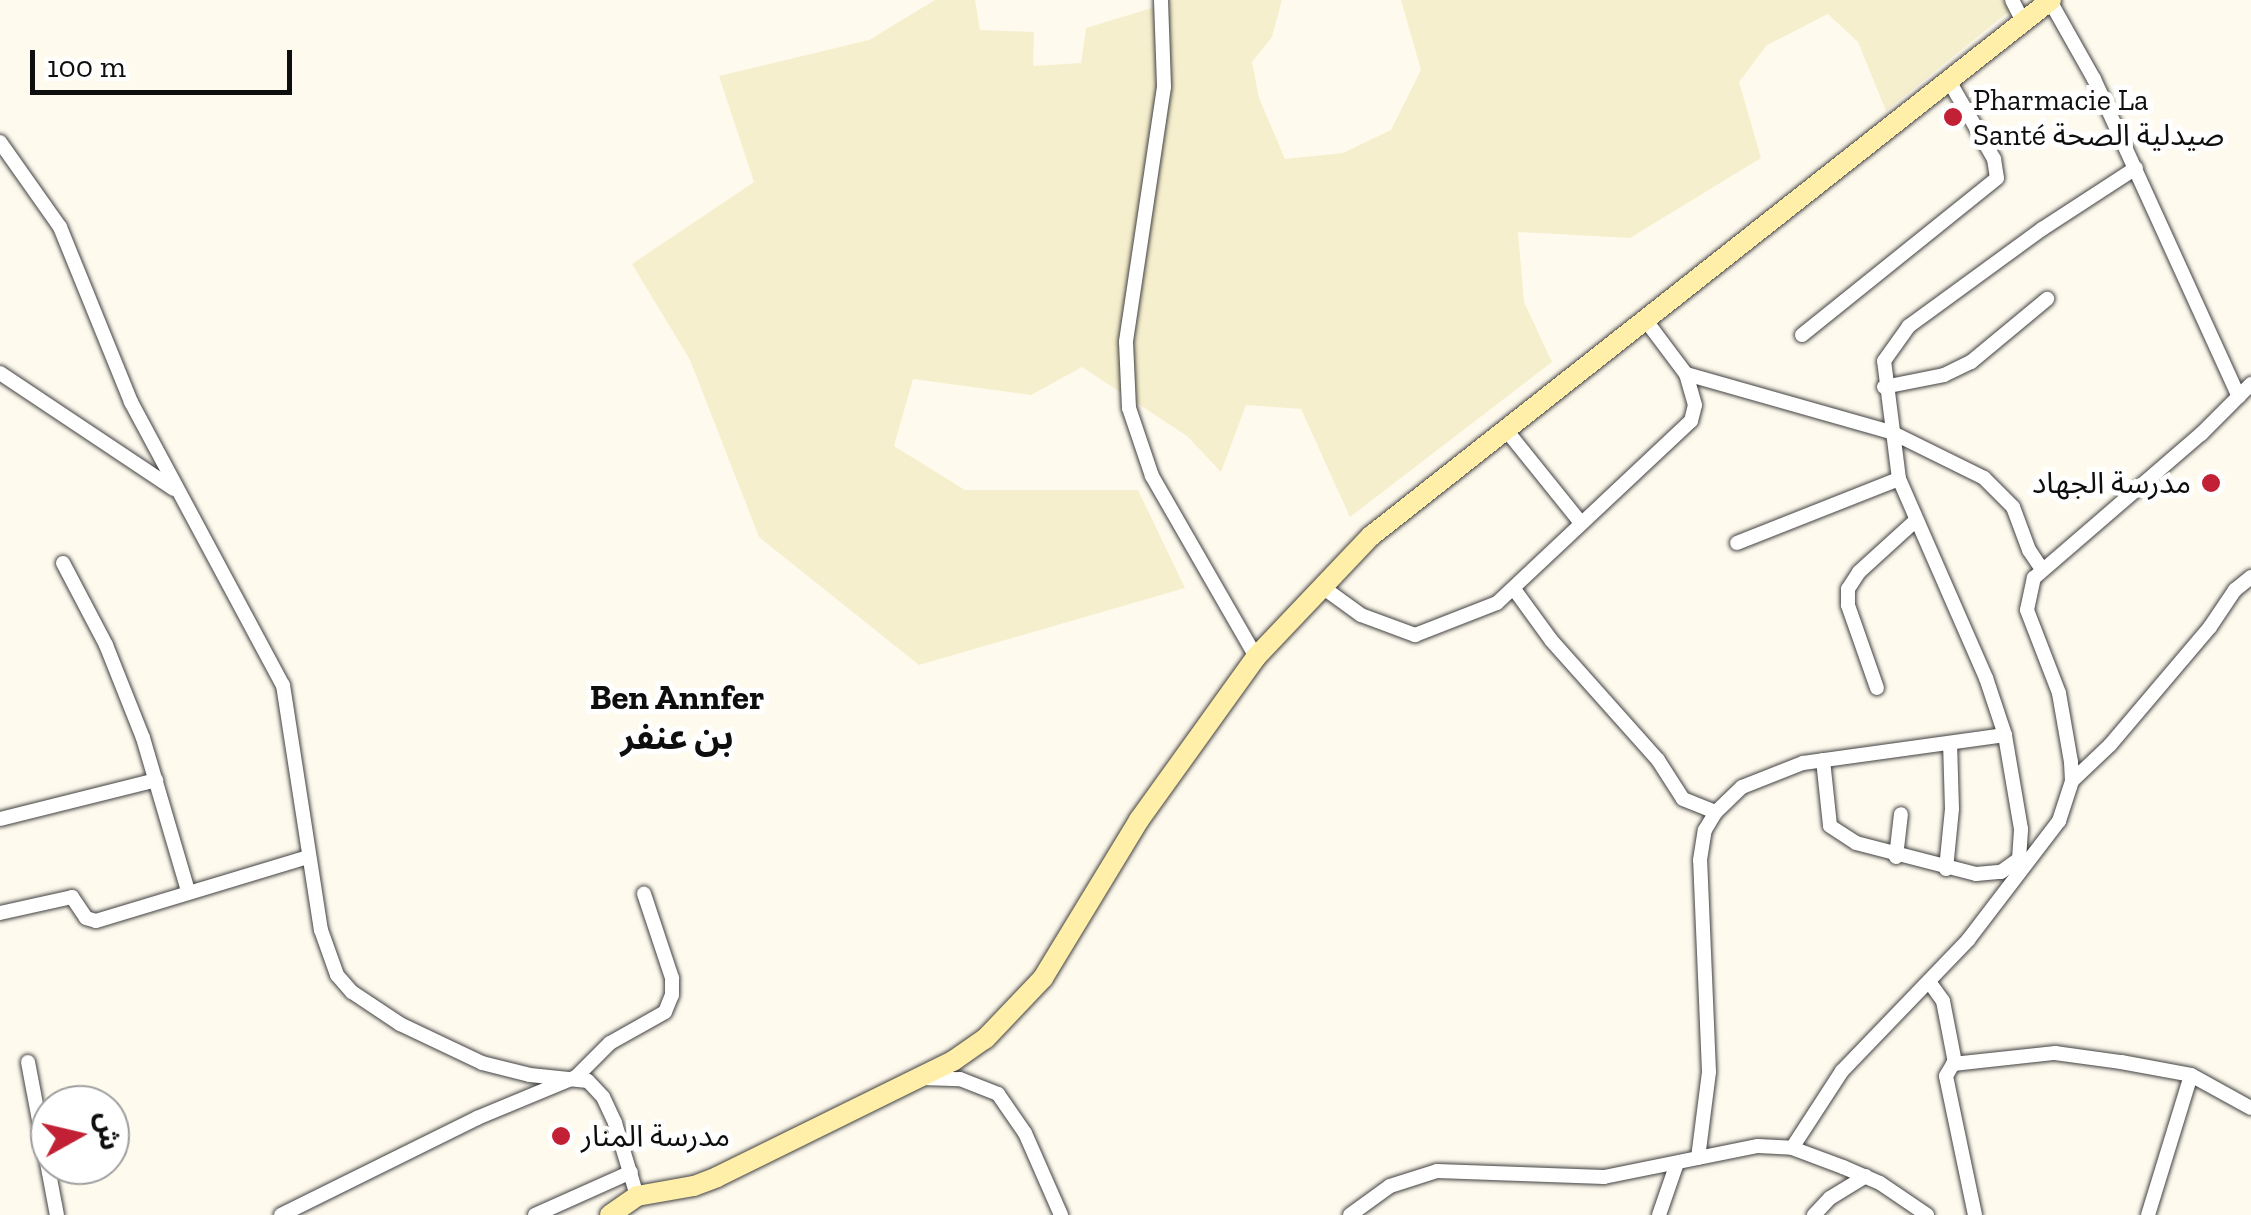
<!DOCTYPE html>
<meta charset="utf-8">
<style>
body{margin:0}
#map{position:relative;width:2251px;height:1215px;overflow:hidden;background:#fffaee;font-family:"Zilla Slab","Noto Sans Arabic",serif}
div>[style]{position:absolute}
.farmland>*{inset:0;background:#f6efcd}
.roads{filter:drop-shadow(0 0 2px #414141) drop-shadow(0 0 2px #414141)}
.street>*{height:14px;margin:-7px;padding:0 7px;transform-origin:7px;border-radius:7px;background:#fff}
.secondary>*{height:20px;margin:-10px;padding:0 10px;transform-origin:10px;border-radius:10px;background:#ffefa9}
.dots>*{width:28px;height:28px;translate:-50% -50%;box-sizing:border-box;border:5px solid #fff;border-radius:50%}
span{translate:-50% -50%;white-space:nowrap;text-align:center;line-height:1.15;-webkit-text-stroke:10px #fff;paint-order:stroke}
.poi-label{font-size:30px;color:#0e0e0e}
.left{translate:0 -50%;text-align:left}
.right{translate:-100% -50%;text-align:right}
.quarter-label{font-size:35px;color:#0e0e0e;font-weight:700}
.north{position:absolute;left:30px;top:1085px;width:100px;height:100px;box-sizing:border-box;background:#fff;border:2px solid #9f9f9f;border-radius:50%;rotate:82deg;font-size:28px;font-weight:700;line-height:40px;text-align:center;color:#0e0e0e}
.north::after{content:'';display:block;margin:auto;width:35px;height:45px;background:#c22135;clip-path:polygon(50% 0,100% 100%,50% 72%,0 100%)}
.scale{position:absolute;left:30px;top:50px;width:262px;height:45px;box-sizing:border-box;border:5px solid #0e0e0e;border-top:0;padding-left:12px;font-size:30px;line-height:35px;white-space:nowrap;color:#0e0e0e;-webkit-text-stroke:8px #fff;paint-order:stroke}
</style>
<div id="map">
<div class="farmland">
<div style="clip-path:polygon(935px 0,975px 0,980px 30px,1034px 32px,1033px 66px,1081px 63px,1086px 28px,1155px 7px,1154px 0,1282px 0,1272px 37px,1252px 62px,1259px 98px,1285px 159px,1343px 153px,1391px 130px,1421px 70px,1401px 0,2008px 0,2013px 8px,1886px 111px,1858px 42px,1828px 14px,1767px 45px,1739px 82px,1761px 158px,1630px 238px,1518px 232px,1524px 302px,1552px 362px,1350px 517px,1301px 409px,1246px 405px,1221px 472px,1187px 436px,1082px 367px,1031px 395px,913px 379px,894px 446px,965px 490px,1138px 490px,1185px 588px,919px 665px,759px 537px,690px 360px,632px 264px,754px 182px,719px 76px,869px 40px)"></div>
</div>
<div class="roads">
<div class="street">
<div style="left:1161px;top:0;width:87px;rotate:88deg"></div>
<div style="left:1164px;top:87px;width:258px;rotate:98.5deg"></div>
<div style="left:1126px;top:342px;width:66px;rotate:87.4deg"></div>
<div style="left:1129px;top:408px;width:72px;rotate:71.3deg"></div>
<div style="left:1152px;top:476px;width:209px;rotate:60.1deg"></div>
<div style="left:2012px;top:0;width:25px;rotate:63deg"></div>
<div style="left:2050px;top:1px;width:90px;rotate:60.6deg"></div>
<div style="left:2094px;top:79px;width:349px;rotate:65.5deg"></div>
<div style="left:0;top:142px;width:104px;rotate:54.8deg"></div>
<div style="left:60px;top:227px;width:189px;rotate:67.9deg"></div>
<div style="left:131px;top:402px;width:321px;rotate:61.8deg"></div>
<div style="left:283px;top:685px;width:248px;rotate:81.2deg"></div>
<div style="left:321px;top:930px;width:48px;rotate:70.4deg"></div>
<div style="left:337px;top:975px;width:23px;rotate:49deg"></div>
<div style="left:352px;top:992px;width:58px;rotate:33.7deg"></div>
<div style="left:400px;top:1024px;width:91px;rotate:25.4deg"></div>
<div style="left:482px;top:1063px;width:49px;rotate:14deg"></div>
<div style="left:530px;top:1075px;width:58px;rotate:5.9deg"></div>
<div style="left:588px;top:1081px;width:22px;rotate:47deg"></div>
<div style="left:603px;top:1097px;width:29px;rotate:65deg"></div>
<div style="left:615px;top:1123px;width:76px;rotate:73.2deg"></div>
<div style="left:1802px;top:335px;width:250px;rotate:-38.8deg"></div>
<div style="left:1997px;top:178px;width:19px;rotate:-99deg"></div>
<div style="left:1994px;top:159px;width:92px;rotate:-119.9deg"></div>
<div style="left:0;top:373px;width:209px;rotate:33.7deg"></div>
<div style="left:1686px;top:374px;width:213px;rotate:15.8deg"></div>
<div style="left:1891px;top:432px;width:104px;rotate:26.3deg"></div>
<div style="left:1984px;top:478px;width:41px;rotate:45deg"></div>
<div style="left:2013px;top:507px;width:46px;rotate:69.6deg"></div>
<div style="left:2029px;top:550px;width:23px;rotate:56deg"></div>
<div style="left:1884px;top:387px;width:61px;rotate:-11.3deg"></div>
<div style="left:1944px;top:375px;width:30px;rotate:-26deg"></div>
<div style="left:1971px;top:362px;width:99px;rotate:-39.7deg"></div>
<div style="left:1507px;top:431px;width:118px;rotate:51.2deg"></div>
<div style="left:1737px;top:543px;width:174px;rotate:-21.6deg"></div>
<div style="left:63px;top:563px;width:93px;rotate:62.3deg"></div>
<div style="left:106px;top:645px;width:100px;rotate:68.3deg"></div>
<div style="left:143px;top:738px;width:159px;rotate:73.6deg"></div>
<div style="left:1321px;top:586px;width:49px;rotate:35.9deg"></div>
<div style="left:1361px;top:615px;width:58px;rotate:20.3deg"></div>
<div style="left:1415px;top:635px;width:88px;rotate:-21.3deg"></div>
<div style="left:1497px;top:603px;width:266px;rotate:-43.2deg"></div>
<div style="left:1691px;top:421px;width:16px;rotate:-76deg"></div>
<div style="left:1695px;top:405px;width:32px;rotate:-106deg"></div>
<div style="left:1686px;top:374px;width:65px;rotate:-126.9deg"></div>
<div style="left:1514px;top:589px;width:63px;rotate:54deg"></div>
<div style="left:1551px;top:640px;width:161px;rotate:48.3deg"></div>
<div style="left:1658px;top:760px;width:46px;rotate:57.3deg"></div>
<div style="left:1683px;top:799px;width:35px;rotate:22deg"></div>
<div style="left:1877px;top:688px;width:88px;rotate:-109.3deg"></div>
<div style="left:1848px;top:605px;width:16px;rotate:-90deg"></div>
<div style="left:1848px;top:589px;width:20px;rotate:-57deg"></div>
<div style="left:1859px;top:572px;width:76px;rotate:-42.3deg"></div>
<div style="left:1823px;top:760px;width:66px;rotate:83.9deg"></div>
<div style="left:1830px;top:826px;width:31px;rotate:33deg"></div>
<div style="left:1856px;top:843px;width:124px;rotate:14.5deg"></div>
<div style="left:1976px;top:874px;width:25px;rotate:-5deg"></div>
<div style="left:2001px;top:872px;width:22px;rotate:-36deg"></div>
<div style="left:2019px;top:859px;width:30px;rotate:-86deg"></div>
<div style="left:2021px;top:829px;width:95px;rotate:-99.7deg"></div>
<div style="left:2005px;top:735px;width:60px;rotate:-108.4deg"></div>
<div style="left:1986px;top:678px;width:217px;rotate:-113.6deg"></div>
<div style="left:1899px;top:479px;width:119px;rotate:-97.2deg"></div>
<div style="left:1884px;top:361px;width:43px;rotate:-54.5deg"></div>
<div style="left:1909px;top:326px;width:165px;rotate:-36.1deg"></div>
<div style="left:2042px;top:229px;width:112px;rotate:-33deg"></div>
<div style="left:2072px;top:781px;width:52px;rotate:-43.5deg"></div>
<div style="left:2110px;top:745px;width:155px;rotate:-49.7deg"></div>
<div style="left:2210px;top:627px;width:45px;rotate:-56deg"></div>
<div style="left:2235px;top:590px;width:21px;rotate:-39deg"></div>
<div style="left:0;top:819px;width:161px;rotate:-14deg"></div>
<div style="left:1896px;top:857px;width:43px;rotate:-83.4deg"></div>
<div style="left:1946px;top:869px;width:60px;rotate:-84.3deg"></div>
<div style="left:1952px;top:809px;width:66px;rotate:-91.7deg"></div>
<div style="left:0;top:913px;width:74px;rotate:-12.5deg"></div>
<div style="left:72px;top:897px;width:25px;rotate:56deg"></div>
<div style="left:86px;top:918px;width:10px;rotate:17deg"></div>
<div style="left:96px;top:921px;width:221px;rotate:-16.8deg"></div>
<div style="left:1930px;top:983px;width:22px;rotate:54deg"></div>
<div style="left:1943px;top:1001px;width:63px;rotate:79deg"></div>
<div style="left:28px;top:1062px;width:156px;rotate:79.3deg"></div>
<div style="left:922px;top:1078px;width:38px;rotate:2deg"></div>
<div style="left:960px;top:1079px;width:41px;rotate:21.5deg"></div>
<div style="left:998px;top:1094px;width:47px;rotate:55.3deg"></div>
<div style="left:1025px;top:1133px;width:90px;rotate:66.3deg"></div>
<div style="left:1792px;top:1148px;width:92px;rotate:-57deg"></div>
<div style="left:1842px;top:1071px;width:182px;rotate:-46.1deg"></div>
<div style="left:1968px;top:940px;width:150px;rotate:-52.6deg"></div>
<div style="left:2059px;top:821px;width:42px;rotate:-72deg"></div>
<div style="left:2072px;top:781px;width:19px;rotate:-93deg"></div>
<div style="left:2071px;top:762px;width:70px;rotate:-99.9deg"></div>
<div style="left:2059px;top:693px;width:89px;rotate:-111.1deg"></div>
<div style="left:2027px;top:610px;width:33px;rotate:-78deg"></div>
<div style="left:2034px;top:578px;width:221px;rotate:-40.8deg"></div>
<div style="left:2201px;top:434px;width:71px;rotate:-45deg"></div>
<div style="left:1698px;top:1158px;width:87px;rotate:-82.7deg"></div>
<div style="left:1709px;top:1072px;width:212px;rotate:-92.4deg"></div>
<div style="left:1700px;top:860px;width:30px;rotate:-81deg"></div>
<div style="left:1705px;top:830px;width:21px;rotate:-59deg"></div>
<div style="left:1716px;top:812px;width:36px;rotate:-44deg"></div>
<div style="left:1742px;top:787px;width:66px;rotate:-21.5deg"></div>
<div style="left:1803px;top:763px;width:204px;rotate:-7.9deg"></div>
<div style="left:281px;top:1215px;width:219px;rotate:-26.3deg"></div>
<div style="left:477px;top:1118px;width:107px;rotate:-22.5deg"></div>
<div style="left:576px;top:1077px;width:48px;rotate:-45deg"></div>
<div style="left:610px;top:1043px;width:63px;rotate:-29.4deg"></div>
<div style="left:665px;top:1012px;width:18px;rotate:-68deg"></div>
<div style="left:672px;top:995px;width:17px;rotate:-90deg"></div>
<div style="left:672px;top:978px;width:89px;rotate:-108.4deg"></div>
<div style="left:535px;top:1215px;width:105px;rotate:-24.1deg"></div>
<div style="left:1350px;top:1215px;width:49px;rotate:-35.9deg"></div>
<div style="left:1390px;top:1186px;width:49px;rotate:-17.7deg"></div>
<div style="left:1437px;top:1171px;width:167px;rotate:2.1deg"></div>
<div style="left:1604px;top:1177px;width:157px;rotate:-11.4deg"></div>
<div style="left:1758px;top:1146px;width:34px;rotate:3deg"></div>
<div style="left:1792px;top:1148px;width:54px;rotate:20.4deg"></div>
<div style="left:1843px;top:1167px;width:40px;rotate:23.4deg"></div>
<div style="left:1880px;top:1183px;width:57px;rotate:34.2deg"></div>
<div style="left:1659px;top:1215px;width:55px;rotate:-70.9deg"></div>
<div style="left:1814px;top:1215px;width:23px;rotate:-47deg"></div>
<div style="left:1830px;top:1198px;width:42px;rotate:-31.4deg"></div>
<div style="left:1975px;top:1215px;width:142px;rotate:-101.8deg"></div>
<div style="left:1946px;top:1076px;width:14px;rotate:-60deg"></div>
<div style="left:1953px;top:1064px;width:103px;rotate:-6.2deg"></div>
<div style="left:2055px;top:1053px;width:67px;rotate:7.8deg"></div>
<div style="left:2121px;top:1062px;width:71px;rotate:10.5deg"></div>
<div style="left:2191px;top:1075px;width:68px;rotate:28.8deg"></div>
<div style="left:2148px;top:1215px;width:146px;rotate:-72.9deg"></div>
</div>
<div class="secondary">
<div style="left:610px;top:1215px;width:33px;rotate:-35deg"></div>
<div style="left:637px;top:1196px;width:58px;rotate:-10deg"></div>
<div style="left:694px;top:1186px;width:25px;rotate:-21deg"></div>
<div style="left:717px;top:1177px;width:263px;rotate:-26.2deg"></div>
<div style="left:953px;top:1061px;width:39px;rotate:-35deg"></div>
<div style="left:985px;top:1039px;width:84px;rotate:-46.4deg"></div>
<div style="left:1043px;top:978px;width:185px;rotate:-58.7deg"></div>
<div style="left:1139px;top:820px;width:201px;rotate:-54.3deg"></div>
<div style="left:1256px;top:657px;width:167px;rotate:-46.5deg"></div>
<div style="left:1371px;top:536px;width:866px;rotate:-38.25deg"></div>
</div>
</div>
<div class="dots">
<div style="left:1953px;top:117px;background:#c22135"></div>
<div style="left:2211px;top:483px;background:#c22135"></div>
<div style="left:561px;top:1136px;background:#c22135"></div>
</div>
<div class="poi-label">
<span class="left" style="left:1973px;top:117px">Pharmacie La<br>Santé صيدلية الصحة</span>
<span class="right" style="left:2191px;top:483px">مدرسة الجهاد</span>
<span class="left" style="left:581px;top:1136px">مدرسة المنار</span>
</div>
<div class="quarter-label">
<span style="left:677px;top:717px">Ben Annfer<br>بن عنفر</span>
</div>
<div class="north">ش</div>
<div class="scale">100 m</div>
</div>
